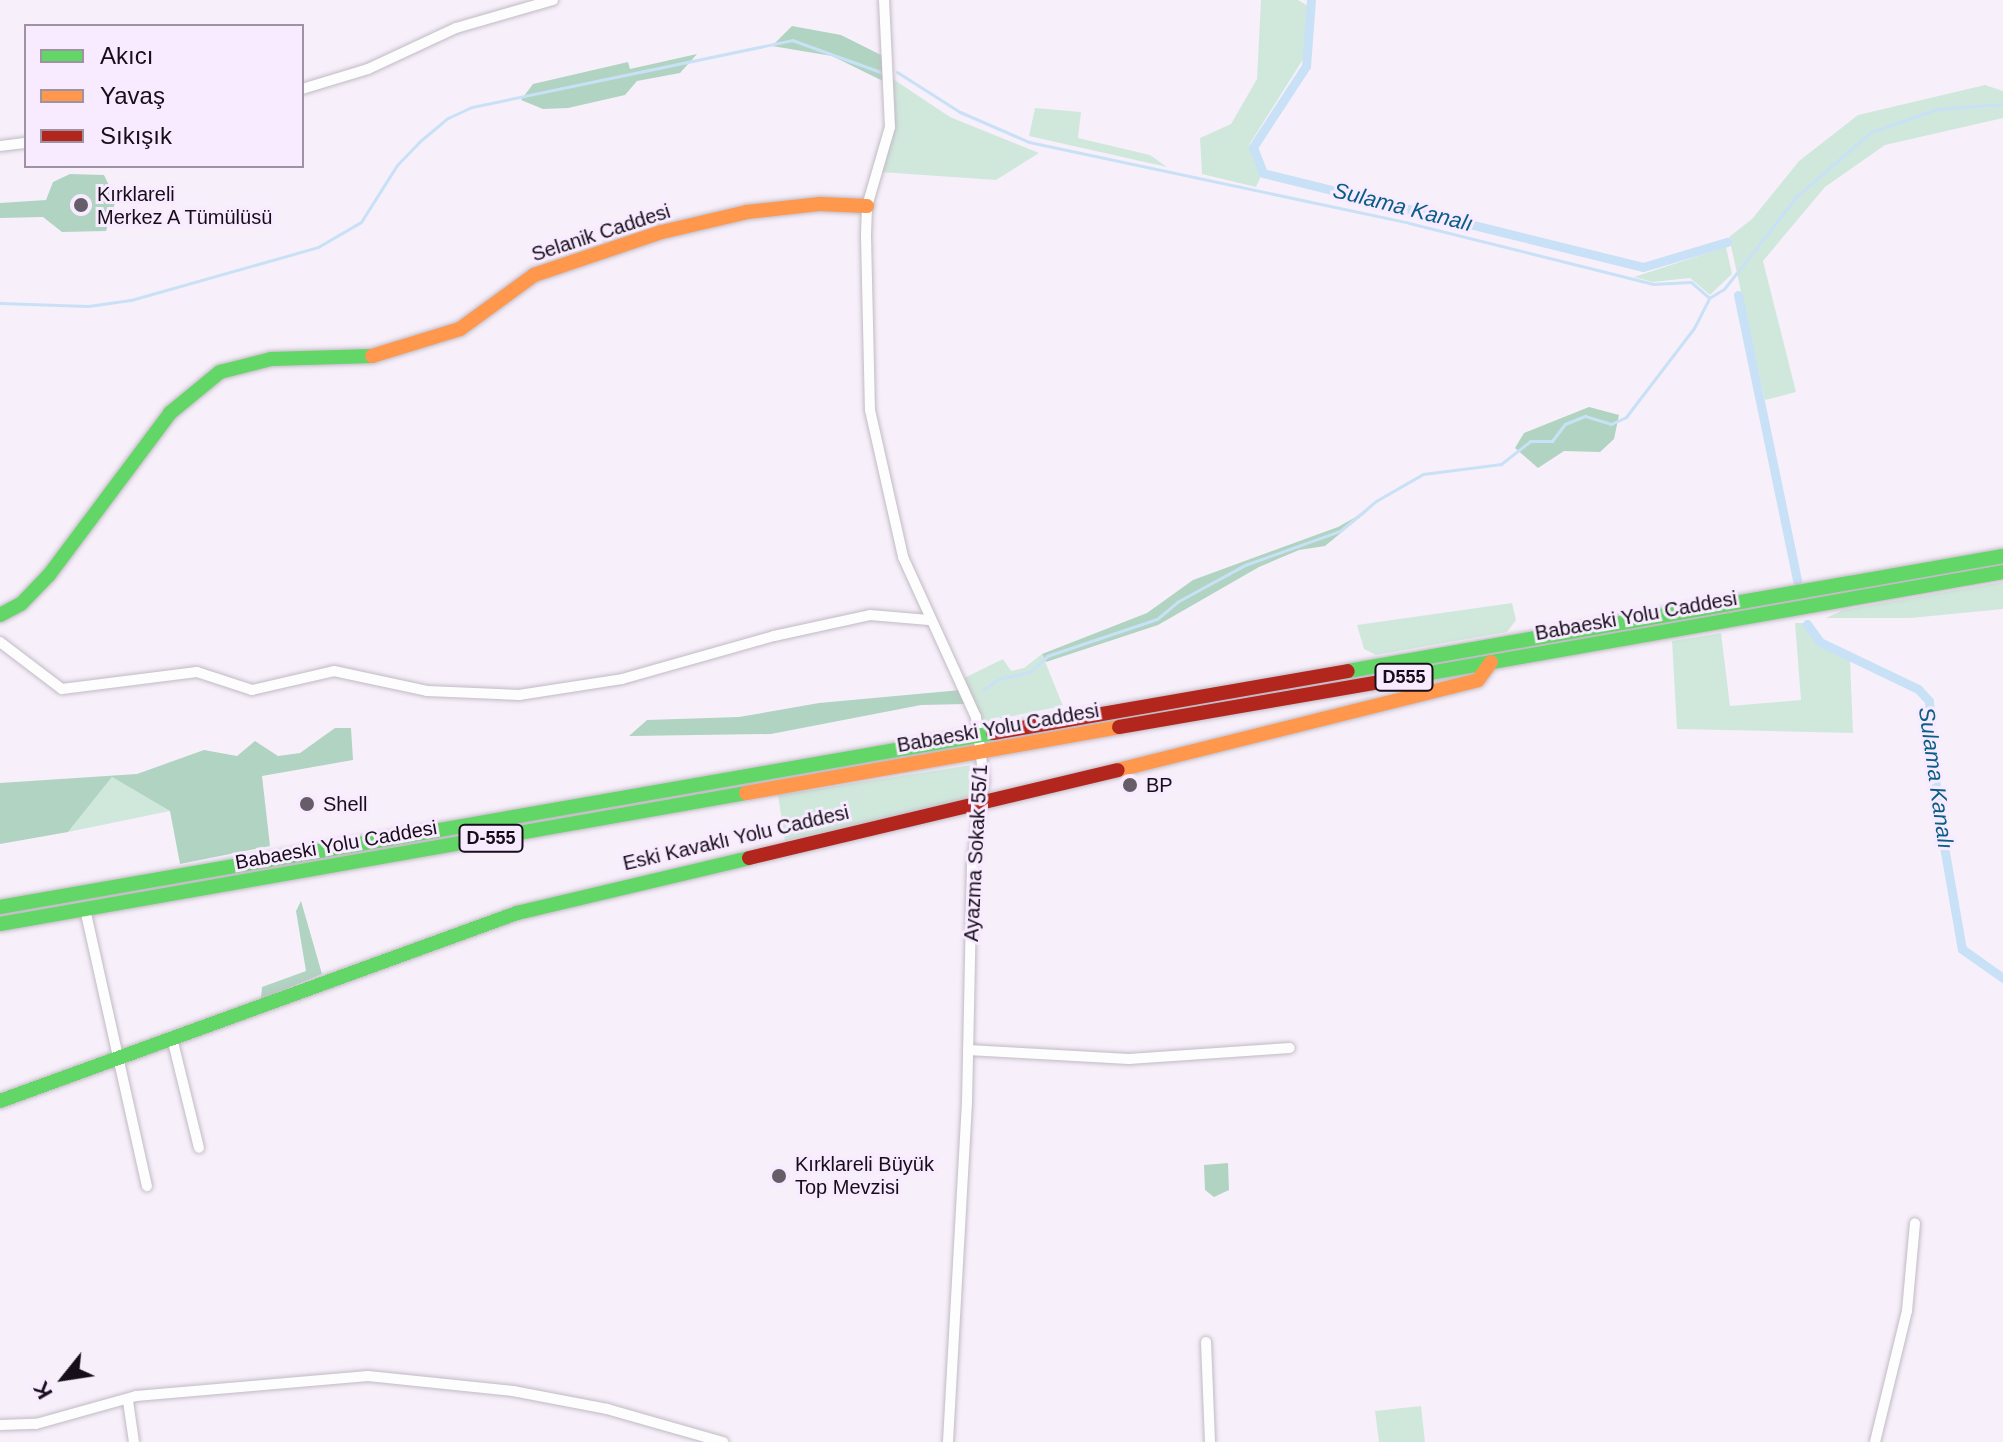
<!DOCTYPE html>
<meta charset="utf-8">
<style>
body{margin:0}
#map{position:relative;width:2003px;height:1442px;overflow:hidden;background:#f7f0fa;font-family:Arial,sans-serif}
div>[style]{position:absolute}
.green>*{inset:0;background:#d0e8dc}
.forest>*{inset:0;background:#b1d3c2}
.stream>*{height:3px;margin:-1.5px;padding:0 1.5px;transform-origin:1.5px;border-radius:1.5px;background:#c8e1f6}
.canal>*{height:9px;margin:-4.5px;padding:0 4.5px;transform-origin:4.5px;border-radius:4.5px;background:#c8e1f6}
.roads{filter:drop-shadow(0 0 2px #c1bac4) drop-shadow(0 0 2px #c1bac4)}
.street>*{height:10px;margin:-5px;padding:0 5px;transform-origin:5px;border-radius:5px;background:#fefdfe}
.fast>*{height:14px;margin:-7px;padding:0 7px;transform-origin:7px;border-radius:7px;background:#63d668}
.slow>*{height:14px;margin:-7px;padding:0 7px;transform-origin:7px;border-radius:7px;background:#ff974d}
.jam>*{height:14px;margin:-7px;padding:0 7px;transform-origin:7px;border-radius:7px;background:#b3261e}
.dots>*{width:22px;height:22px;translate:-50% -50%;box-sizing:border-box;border:4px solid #f8ebff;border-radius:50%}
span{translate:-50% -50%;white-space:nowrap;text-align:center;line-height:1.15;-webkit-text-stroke:6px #f8ebff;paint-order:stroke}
.shield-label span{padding:2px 6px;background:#f8ebff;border:2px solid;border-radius:6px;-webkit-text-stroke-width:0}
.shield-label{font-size:18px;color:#160e19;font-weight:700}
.poi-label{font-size:20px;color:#160e19}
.left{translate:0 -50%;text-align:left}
.street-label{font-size:20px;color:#160e19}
.water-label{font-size:22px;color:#085e86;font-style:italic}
.legend{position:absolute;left:24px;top:24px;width:280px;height:144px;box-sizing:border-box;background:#f8ebff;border:2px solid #9e93a3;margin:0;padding:10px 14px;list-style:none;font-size:24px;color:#160e19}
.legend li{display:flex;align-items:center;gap:16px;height:40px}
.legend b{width:40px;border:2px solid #9e93a3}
.north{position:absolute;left:24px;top:1338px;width:80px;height:80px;-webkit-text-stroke:6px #f8ebff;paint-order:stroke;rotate:240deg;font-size:22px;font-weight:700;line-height:32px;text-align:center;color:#160e19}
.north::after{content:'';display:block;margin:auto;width:28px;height:36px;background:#160e19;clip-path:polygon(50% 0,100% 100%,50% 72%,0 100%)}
</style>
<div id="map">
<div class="green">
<div style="clip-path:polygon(1261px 0,1298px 0,1308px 6px,1307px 53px,1249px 145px,1261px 176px,1256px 187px,1202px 174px,1200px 138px,1231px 124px,1257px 79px)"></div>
<div style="clip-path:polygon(893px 79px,950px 117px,1039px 153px,996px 180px,880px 172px,893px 127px)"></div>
<div style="clip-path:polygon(1985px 85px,2003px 91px,2003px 118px,1885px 145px,1825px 187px,1763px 261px,1796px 392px,1765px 400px,1729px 237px,1752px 219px,1799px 161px,1858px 115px)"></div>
<div style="clip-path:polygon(1035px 108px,1081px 112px,1078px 138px,1150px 155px,1167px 167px,1029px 136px)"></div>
<div style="clip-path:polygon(1726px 247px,1732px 274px,1710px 295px,1690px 278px,1653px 282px,1634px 277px)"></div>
<div style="clip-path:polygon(2003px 582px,2003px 609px,1911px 618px,1826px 618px,1843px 610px)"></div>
<div style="clip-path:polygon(1512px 603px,1516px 620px,1507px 632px,1376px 655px,1364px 649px,1357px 625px)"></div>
<div style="clip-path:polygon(1795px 623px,1806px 623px,1819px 644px,1850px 659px,1853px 733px,1677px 729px,1672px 641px,1721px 633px,1730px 706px,1801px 700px)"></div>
<div style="clip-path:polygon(1042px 654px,1063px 706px,987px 721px,979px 716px,964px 678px,1003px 659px,1011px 671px,1024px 668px)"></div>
<div style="clip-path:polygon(972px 765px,978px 771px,977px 789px,964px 800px,785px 841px,778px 795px)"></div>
<div style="clip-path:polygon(112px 777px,170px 811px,68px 832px)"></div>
<div style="clip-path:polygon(1421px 1406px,1425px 1442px,1379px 1442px,1375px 1411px)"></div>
</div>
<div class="forest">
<div style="clip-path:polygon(792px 26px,841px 35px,887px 58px,887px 83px,832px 56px,772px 46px)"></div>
<div style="clip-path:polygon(697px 54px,680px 73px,637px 81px,625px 95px,568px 108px,543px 109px,521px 100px,533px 84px,628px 62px,630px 69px)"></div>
<div style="clip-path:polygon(70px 174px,104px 175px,116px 200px,106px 231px,62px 232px,43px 217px,0 218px,0 203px,46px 200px,53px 182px)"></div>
<div style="clip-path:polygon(1589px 407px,1619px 415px,1614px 439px,1600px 452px,1564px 451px,1538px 468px,1515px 448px,1524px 433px)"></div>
<div style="clip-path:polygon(1370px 509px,1325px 546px,1299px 550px,1259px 567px,1158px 625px,1046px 662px,1042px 654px,1147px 613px,1193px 580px,1338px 527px)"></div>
<div style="clip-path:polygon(961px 690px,966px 704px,921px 705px,771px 734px,629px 736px,647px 720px,739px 717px,819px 703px)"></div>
<div style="clip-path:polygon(335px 728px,351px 728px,353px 760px,262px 776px,270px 846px,180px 864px,170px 811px,112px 777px,68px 832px,0 844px,0 783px,137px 774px,204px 750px,237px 756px,255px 741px,278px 756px,300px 753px)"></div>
<div style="clip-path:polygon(301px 901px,322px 974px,261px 999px,262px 987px,306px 971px,296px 911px)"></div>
<div style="clip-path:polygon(1228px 1163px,1229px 1190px,1214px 1197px,1205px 1190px,1204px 1165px)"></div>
</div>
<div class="stream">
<div style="left:897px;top:72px;width:75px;rotate:32.4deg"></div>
<div style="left:960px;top:112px;width:75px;rotate:23.5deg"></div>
<div style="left:1029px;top:142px;width:389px;rotate:12deg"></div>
<div style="left:1409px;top:223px;width:252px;rotate:14deg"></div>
<div style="left:1653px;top:284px;width:38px;rotate:-3deg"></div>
<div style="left:1691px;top:282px;width:23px;rotate:41deg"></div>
<div style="left:0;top:303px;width:88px;rotate:2deg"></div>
<div style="left:88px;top:306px;width:43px;rotate:-7.9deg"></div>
<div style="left:131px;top:300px;width:194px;rotate:-15.8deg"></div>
<div style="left:318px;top:247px;width:50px;rotate:-30.2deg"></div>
<div style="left:361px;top:222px;width:67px;rotate:-57.7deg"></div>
<div style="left:397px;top:165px;width:32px;rotate:-46deg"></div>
<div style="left:419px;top:142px;width:38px;rotate:-40deg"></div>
<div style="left:448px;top:118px;width:26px;rotate:-25deg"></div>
<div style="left:472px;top:107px;width:327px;rotate:-11.8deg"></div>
<div style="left:792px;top:40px;width:97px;rotate:19.9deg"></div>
<div style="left:984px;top:689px;width:18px;rotate:-34deg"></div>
<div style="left:999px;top:679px;width:32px;rotate:-13deg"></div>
<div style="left:1030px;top:672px;width:23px;rotate:-43deg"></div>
<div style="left:1047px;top:656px;width:116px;rotate:-18.6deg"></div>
<div style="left:1157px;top:619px;width:26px;rotate:-40deg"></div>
<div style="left:1177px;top:602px;width:77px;rotate:-28.6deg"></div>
<div style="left:1245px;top:565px;width:101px;rotate:-19.7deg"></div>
<div style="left:1340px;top:531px;width:47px;rotate:-39.8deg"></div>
<div style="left:1376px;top:501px;width:54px;rotate:-29.9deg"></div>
<div style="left:1423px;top:474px;width:79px;rotate:-7.3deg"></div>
<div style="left:1501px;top:464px;width:37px;rotate:-38deg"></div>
<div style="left:1530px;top:441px;width:22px"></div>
<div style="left:1552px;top:441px;width:21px;rotate:-53deg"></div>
<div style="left:1565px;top:424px;width:22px;rotate:-22deg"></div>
<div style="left:1585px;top:416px;width:27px;rotate:17deg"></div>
<div style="left:1611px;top:424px;width:17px;rotate:-25deg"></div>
<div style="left:1626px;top:417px;width:112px;rotate:-52.6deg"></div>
<div style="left:1694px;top:328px;width:34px;rotate:-63deg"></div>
<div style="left:1709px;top:298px;width:17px;rotate:-31deg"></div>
<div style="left:1724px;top:289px;width:118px;rotate:-51.9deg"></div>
<div style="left:1797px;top:196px;width:98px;rotate:-40.9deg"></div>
<div style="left:1871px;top:132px;width:70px;rotate:-19.2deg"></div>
<div style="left:1937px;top:109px;width:66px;rotate:-4.3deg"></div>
</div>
<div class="canal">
<div style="left:1311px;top:0;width:66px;rotate:94.3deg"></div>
<div style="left:1306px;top:66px;width:97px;rotate:123.2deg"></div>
<div style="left:1253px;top:147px;width:28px;rotate:69deg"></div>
<div style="left:1263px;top:173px;width:391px;rotate:13.9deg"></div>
<div style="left:1643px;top:267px;width:88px;rotate:-16.6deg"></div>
<div style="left:1738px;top:295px;width:292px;rotate:78.3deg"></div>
<div style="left:1807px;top:624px;width:22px;rotate:54deg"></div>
<div style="left:1820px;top:642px;width:109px;rotate:25.6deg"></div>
<div style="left:1918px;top:689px;width:16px;rotate:47deg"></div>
<div style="left:1929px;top:701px;width:111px;rotate:85.4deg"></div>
<div style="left:1938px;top:812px;width:139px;rotate:80.1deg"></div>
<div style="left:1962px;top:949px;width:50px;rotate:35.3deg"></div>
</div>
<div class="roads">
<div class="street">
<div style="left:884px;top:0;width:127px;rotate:87.3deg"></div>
<div style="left:890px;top:127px;width:82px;rotate:106.2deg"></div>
<div style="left:867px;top:206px;width:30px;rotate:92deg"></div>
<div style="left:866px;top:236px;width:174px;rotate:88.7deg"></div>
<div style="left:870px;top:410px;width:151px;rotate:77.3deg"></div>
<div style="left:903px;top:557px;width:176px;rotate:65.5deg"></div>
<div style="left:976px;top:717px;width:64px;rotate:82.8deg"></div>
<div style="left:984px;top:780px;width:85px;rotate:98.1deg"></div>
<div style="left:972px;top:864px;width:238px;rotate:91.2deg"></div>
<div style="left:967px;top:1102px;width:341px;rotate:93.2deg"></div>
<div style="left:302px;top:89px;width:69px;rotate:-16.9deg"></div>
<div style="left:368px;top:69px;width:97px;rotate:-25deg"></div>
<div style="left:456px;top:28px;width:101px;rotate:-16.1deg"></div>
<div style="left:0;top:146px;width:26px;rotate:-7deg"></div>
<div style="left:0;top:642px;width:78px;rotate:37.2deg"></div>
<div style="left:62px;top:689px;width:136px;rotate:-7.2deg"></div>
<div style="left:197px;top:672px;width:58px;rotate:18.1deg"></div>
<div style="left:252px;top:690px;width:84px;rotate:-13deg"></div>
<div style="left:334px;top:671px;width:95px;rotate:12.1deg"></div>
<div style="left:427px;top:691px;width:92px;rotate:2.5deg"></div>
<div style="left:519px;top:695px;width:104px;rotate:-8.8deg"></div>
<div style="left:622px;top:679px;width:158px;rotate:-15.8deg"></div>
<div style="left:774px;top:636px;width:98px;rotate:-12.3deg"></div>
<div style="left:870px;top:615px;width:59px;rotate:4.8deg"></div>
<div style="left:85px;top:909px;width:284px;rotate:77.4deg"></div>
<div style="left:172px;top:1038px;width:113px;rotate:76.2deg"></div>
<div style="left:968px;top:1050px;width:161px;rotate:3.2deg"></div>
<div style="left:1129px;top:1059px;width:161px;rotate:-3.9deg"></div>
<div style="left:1206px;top:1342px;width:100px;rotate:87.7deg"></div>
<div style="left:128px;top:1401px;width:41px;rotate:81.7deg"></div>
<div style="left:0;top:1425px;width:36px;rotate:-2deg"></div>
<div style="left:36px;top:1424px;width:104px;rotate:-15.6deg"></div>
<div style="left:136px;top:1396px;width:233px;rotate:-4.9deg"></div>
<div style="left:368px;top:1376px;width:146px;rotate:5.9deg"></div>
<div style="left:513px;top:1391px;width:96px;rotate:10.8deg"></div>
<div style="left:607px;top:1409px;width:121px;rotate:15.9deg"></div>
<div style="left:1875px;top:1442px;width:135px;rotate:-76.3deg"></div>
<div style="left:1907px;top:1311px;width:88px;rotate:-84.8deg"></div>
</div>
<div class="fast">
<div style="left:0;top:615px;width:24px;rotate:-28deg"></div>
<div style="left:21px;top:604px;width:40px;rotate:-46deg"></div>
<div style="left:49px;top:575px;width:202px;rotate:-53.2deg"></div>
<div style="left:170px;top:413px;width:65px;rotate:-39.4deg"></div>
<div style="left:220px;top:372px;width:53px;rotate:-14.3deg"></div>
<div style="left:271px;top:359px;width:101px;rotate:-1.7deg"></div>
<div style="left:1348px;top:671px;width:665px;rotate:-9.96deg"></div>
<div style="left:1407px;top:677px;width:605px;rotate:-9.99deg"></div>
<div style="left:0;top:907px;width:1008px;rotate:-9.94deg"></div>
<div style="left:0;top:924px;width:757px;rotate:-9.96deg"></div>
<div style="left:0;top:1101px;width:550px;rotate:-19.98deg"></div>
<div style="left:517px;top:913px;width:238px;rotate:-13.3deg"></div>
</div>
<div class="slow">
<div style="left:372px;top:356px;width:92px;rotate:-17.1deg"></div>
<div style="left:460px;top:329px;width:92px;rotate:-36.1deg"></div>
<div style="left:534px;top:275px;width:135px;rotate:-18.6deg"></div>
<div style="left:662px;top:232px;width:87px;rotate:-13.2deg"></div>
<div style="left:747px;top:212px;width:72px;rotate:-6.3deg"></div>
<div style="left:819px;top:204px;width:48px;rotate:2.4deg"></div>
<div style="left:1118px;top:770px;width:371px;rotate:-14deg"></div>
<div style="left:1478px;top:680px;width:22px;rotate:-54deg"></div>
<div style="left:746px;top:793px;width:379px;rotate:-10deg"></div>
</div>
<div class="jam">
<div style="left:1119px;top:727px;width:292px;rotate:-9.8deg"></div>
<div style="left:993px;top:733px;width:360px;rotate:-9.9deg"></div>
<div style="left:749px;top:858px;width:379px;rotate:-13.4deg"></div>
</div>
</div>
<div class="dots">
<div style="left:81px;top:205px;background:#655d68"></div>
<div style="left:1130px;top:785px;background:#655d68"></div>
<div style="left:307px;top:804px;background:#655d68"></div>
<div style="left:779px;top:1176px;background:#655d68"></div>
</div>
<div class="shield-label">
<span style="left:1404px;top:677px">D555</span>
<span style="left:491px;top:838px">D-555</span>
</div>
<div class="poi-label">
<span class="left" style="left:97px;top:206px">Kırklareli<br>Merkez A Tümülüsü</span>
<span class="left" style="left:1146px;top:785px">BP</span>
<span class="left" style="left:323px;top:804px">Shell</span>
<span class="left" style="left:795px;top:1176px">Kırklareli Büyük<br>Top Mevzisi</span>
</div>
<div class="street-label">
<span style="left:601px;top:233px;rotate:-18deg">Selanik Caddesi</span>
<span style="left:1636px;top:616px;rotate:-10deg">Babaeski Yolu Caddesi</span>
<span style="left:998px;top:728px;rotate:-10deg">Babaeski Yolu Caddesi</span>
<span style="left:736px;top:838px;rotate:-13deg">Eski Kavaklı Yolu Caddesi</span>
<span style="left:336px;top:845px;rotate:-10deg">Babaeski Yolu Caddesi</span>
<span style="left:976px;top:853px;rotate:-87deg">Ayazma Sokak 55/1</span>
</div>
<div class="water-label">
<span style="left:1403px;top:207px;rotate:14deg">Sulama Kanalı</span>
<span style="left:1936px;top:778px;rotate:82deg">Sulama Kanalı</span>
</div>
<ul class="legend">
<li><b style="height:10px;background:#63d668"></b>Akıcı</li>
<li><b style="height:10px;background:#ff974d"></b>Yavaş</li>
<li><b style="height:10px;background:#b3261e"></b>Sıkışık</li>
</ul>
<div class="north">K</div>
</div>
